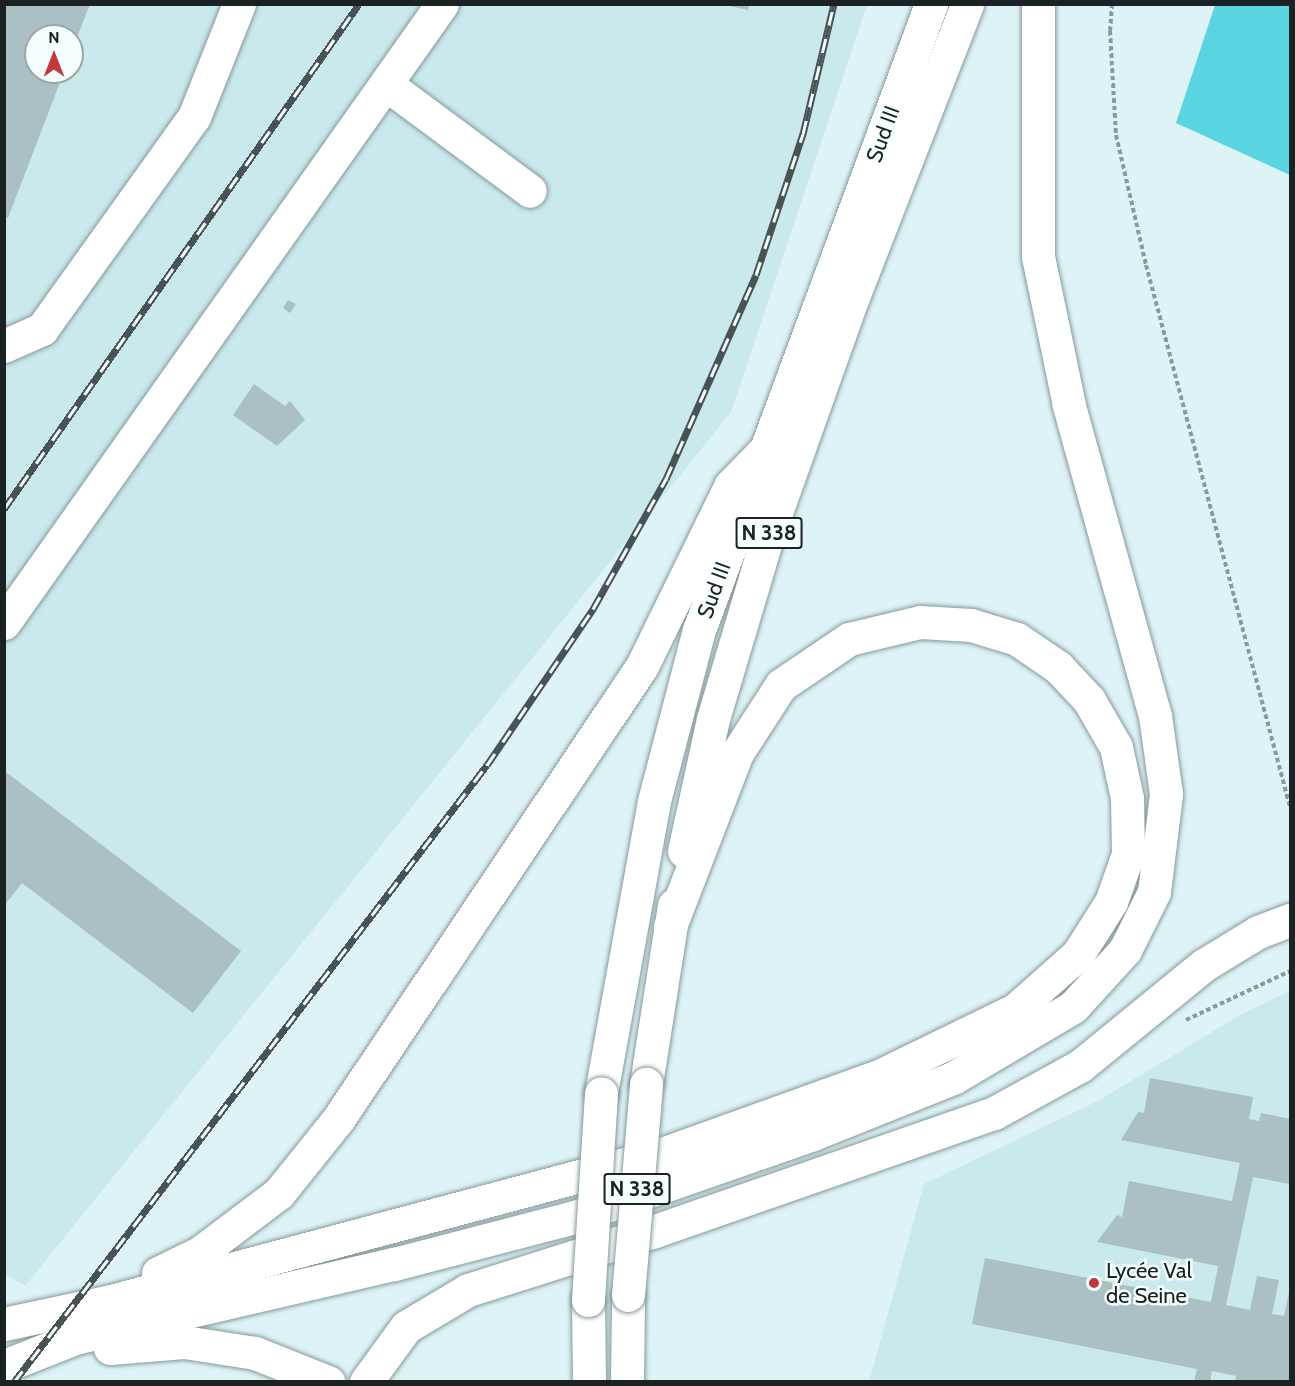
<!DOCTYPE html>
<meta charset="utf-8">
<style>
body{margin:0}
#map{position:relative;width:1295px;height:1386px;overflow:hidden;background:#ddf3f6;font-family:Cabin,sans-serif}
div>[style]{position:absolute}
.built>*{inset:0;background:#c9e9ec}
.green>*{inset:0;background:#59d4e1}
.building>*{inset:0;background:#aac0c2}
.path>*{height:4px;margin-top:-2px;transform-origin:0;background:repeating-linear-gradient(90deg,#8a9a9c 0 4.5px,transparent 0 7.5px)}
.roads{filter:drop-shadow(0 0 2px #85999b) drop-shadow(0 0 2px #85999b)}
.minor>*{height:33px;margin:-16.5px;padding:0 16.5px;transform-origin:16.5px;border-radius:16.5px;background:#fff}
.highway>*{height:33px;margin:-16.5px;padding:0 16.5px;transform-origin:16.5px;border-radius:16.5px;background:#fff}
.rail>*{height:7px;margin-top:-3.5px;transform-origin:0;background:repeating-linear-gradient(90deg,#f5feff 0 14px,#475354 0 28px);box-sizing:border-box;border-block:2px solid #475354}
.bridges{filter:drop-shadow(0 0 2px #85999b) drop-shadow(0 0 2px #85999b)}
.highway-bridge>*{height:33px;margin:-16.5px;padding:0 16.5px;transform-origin:16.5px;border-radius:16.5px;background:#fff}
.dots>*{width:16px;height:16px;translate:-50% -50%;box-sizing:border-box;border:3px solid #f5feff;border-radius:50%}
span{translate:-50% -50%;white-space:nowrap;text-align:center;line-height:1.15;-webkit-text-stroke:5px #f5feff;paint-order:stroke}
.shield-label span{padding:2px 4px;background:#f5feff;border:2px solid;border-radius:4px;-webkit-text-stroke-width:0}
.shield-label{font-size:21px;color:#1a2223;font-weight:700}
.street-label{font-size:22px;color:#1a2223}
.poi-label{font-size:22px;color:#1a2223}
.left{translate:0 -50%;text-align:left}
.frame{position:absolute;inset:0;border:6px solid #1a2223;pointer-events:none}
.north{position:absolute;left:24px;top:24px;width:60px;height:60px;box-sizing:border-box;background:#f5feff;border:2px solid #9da6a7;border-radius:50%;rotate:0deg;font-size:16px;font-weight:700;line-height:24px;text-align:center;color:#1a2223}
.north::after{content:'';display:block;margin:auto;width:21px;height:27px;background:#c53638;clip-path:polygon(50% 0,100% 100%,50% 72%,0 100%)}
</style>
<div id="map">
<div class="built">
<div style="clip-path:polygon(evenodd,5px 5px,867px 5px,731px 412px,25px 1286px,5px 1274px,5px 5px,36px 36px,72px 36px,72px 72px,36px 72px,36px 36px)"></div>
<div style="clip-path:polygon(1290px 991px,1290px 1381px,869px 1382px,924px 1184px,1098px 1101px,1240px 1015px)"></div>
</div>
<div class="green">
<div style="clip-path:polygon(1215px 5px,1290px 5px,1290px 175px,1176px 123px)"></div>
</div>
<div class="building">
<div style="clip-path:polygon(4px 4px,90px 4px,72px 50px,72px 36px,36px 36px,36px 72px,64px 72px,8px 218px,4px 217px)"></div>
<div style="clip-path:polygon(721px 4px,749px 4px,748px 10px)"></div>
<div style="clip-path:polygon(288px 300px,296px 304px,290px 313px,283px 308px)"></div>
<div style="clip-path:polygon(254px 384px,285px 406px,290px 401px,305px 420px,277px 446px,233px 415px)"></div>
<div style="clip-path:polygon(6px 772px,241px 951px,193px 1013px,22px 883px,4px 906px)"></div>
<div style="clip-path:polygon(1150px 1078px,1253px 1097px,1249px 1119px,1259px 1121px,1261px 1113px,1290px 1119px,1290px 1184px,1253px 1177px,1226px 1305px,1250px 1310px,1257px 1276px,1279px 1280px,1272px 1314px,1284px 1316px,1290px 1288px,1290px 1382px,1235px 1382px,1236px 1376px,1212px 1371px,1210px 1382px,1194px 1382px,1197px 1369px,972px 1324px,985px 1258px,1211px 1302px,1218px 1266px,1097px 1242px,1117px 1215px,1122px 1217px,1129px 1181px,1232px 1201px,1240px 1163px,1121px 1140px,1138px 1112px,1144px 1113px)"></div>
</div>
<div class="path">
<div style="left:1112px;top:4px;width:27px;rotate:94deg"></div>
<div style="left:1110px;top:31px;width:104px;rotate:86.7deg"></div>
<div style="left:1116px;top:135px;width:133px;rotate:77deg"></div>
<div style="left:1146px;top:265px;width:561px;rotate:75.12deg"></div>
<div style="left:1186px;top:1020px;width:115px;rotate:-25.2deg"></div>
</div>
<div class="roads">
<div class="minor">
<div style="left:386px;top:84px;width:179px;rotate:36.6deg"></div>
<div style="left:4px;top:346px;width:42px;rotate:-24.1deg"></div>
<div style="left:42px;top:329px;width:261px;rotate:-54.4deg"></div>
<div style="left:194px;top:117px;width:122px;rotate:-68.3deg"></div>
<div style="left:4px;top:623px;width:758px;rotate:-54.72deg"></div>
<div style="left:366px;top:1382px;width:68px;rotate:-54deg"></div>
<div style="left:406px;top:1327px;width:72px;rotate:-30.8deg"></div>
<div style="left:468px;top:1290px;width:196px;rotate:-17.5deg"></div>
<div style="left:655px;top:1231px;width:359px;rotate:-19.2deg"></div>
<div style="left:994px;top:1113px;width:98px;rotate:-28.7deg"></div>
<div style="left:1080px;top:1066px;width:160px;rotate:-39.2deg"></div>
<div style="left:1204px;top:965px;width:63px;rotate:-31.4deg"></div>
<div style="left:1258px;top:932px;width:34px;rotate:-21deg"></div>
</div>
<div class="highway">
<div style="left:684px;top:851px;width:135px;rotate:-77.6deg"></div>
<div style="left:713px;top:719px;width:189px;rotate:-73.4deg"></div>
<div style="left:767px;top:538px;width:256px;rotate:-70.4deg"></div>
<div style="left:853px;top:297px;width:314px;rotate:-68.7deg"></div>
<div style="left:646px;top:1084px;width:181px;rotate:-81.1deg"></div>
<div style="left:601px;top:1093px;width:297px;rotate:-79.7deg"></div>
<div style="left:654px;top:801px;width:177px;rotate:-75.3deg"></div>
<div style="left:699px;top:630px;width:668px;rotate:-69.66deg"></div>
<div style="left:158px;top:1273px;width:48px;rotate:-26deg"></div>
<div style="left:201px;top:1252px;width:98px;rotate:-37.1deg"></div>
<div style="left:279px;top:1193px;width:96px;rotate:-51.3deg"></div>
<div style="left:339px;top:1118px;width:544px;rotate:-56.16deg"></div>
<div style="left:642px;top:666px;width:200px;rotate:-63.9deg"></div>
<div style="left:730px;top:486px;width:50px;rotate:-45.8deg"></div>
<div style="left:588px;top:1300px;width:82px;rotate:89.3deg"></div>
<div style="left:4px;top:1324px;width:109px;rotate:-12.1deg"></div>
<div style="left:111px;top:1301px;width:570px;rotate:-14.94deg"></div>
<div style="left:662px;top:1154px;width:233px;rotate:-19.8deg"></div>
<div style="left:881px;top:1075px;width:149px;rotate:-25.9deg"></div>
<div style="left:1015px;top:1010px;width:84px;rotate:-41.6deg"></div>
<div style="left:1078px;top:954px;width:62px;rotate:-57.6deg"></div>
<div style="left:1111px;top:902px;width:51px;rotate:-70.5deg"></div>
<div style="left:1128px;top:854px;width:56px;rotate:-91deg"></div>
<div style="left:1127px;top:798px;width:52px;rotate:-102.2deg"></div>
<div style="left:1116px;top:747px;width:54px;rotate:-119.9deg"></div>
<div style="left:1089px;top:700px;width:45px;rotate:-133.2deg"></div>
<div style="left:1058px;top:667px;width:50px;rotate:-145.7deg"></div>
<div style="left:1017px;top:639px;width:48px;rotate:-163.1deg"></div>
<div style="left:971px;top:625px;width:51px;rotate:-176.6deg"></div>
<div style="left:920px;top:622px;width:73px;rotate:166.5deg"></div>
<div style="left:849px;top:639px;width:82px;rotate:145.9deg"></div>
<div style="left:781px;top:685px;width:81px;rotate:122.9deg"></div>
<div style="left:737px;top:753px;width:186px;rotate:111.1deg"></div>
<div style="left:110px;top:1348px;width:74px;rotate:-4.6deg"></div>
<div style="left:184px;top:1342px;width:72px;rotate:8.8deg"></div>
<div style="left:255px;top:1353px;width:79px;rotate:21.7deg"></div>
<div style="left:4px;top:1366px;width:76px;rotate:-21.5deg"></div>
<div style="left:75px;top:1338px;width:327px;rotate:-13.1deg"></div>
<div style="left:394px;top:1264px;width:187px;rotate:-14.6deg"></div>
<div style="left:575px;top:1217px;width:252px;rotate:-19.2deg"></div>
<div style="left:813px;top:1134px;width:151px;rotate:-21.8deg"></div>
<div style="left:953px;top:1078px;width:139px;rotate:-30.6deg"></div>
<div style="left:1073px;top:1007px;width:77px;rotate:-47.6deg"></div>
<div style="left:1125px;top:950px;width:65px;rotate:-63.4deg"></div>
<div style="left:1154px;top:892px;width:99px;rotate:-83deg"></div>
<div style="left:1166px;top:794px;width:79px;rotate:-98deg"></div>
<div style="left:1155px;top:716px;width:323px;rotate:-105.5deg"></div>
<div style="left:1069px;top:405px;width:151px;rotate:-101.8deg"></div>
<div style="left:1038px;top:257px;width:253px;rotate:-90deg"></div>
<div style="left:627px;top:1382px;width:87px;rotate:-89.3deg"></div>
</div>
</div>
<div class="rail">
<div style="left:4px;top:509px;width:617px;rotate:-54.89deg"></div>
<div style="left:14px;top:1382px;width:777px;rotate:-52.53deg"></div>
<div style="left:487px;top:765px;width:189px;rotate:-55.8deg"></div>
<div style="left:593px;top:609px;width:149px;rotate:-60.7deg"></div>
<div style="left:666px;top:479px;width:223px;rotate:-66.2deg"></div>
<div style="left:756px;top:275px;width:149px;rotate:-71.6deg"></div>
<div style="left:803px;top:134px;width:134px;rotate:-76.6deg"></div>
</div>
<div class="bridges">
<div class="highway-bridge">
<div style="left:628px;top:1295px;width:212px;rotate:-85.1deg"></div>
<div style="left:588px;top:1300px;width:207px;rotate:-86.4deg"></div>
</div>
</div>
<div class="dots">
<div style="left:1094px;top:1283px;background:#c53638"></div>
</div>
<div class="shield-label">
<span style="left:769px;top:533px">N 338</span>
<span style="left:637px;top:1189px">N 338</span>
</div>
<div class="street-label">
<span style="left:883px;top:134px;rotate:-70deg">Sud III</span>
<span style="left:714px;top:590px;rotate:-70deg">Sud III</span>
</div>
<div class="poi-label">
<span class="left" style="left:1106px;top:1283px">Lycée Val<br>de Seine</span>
</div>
<div class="frame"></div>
<div class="north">N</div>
</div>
